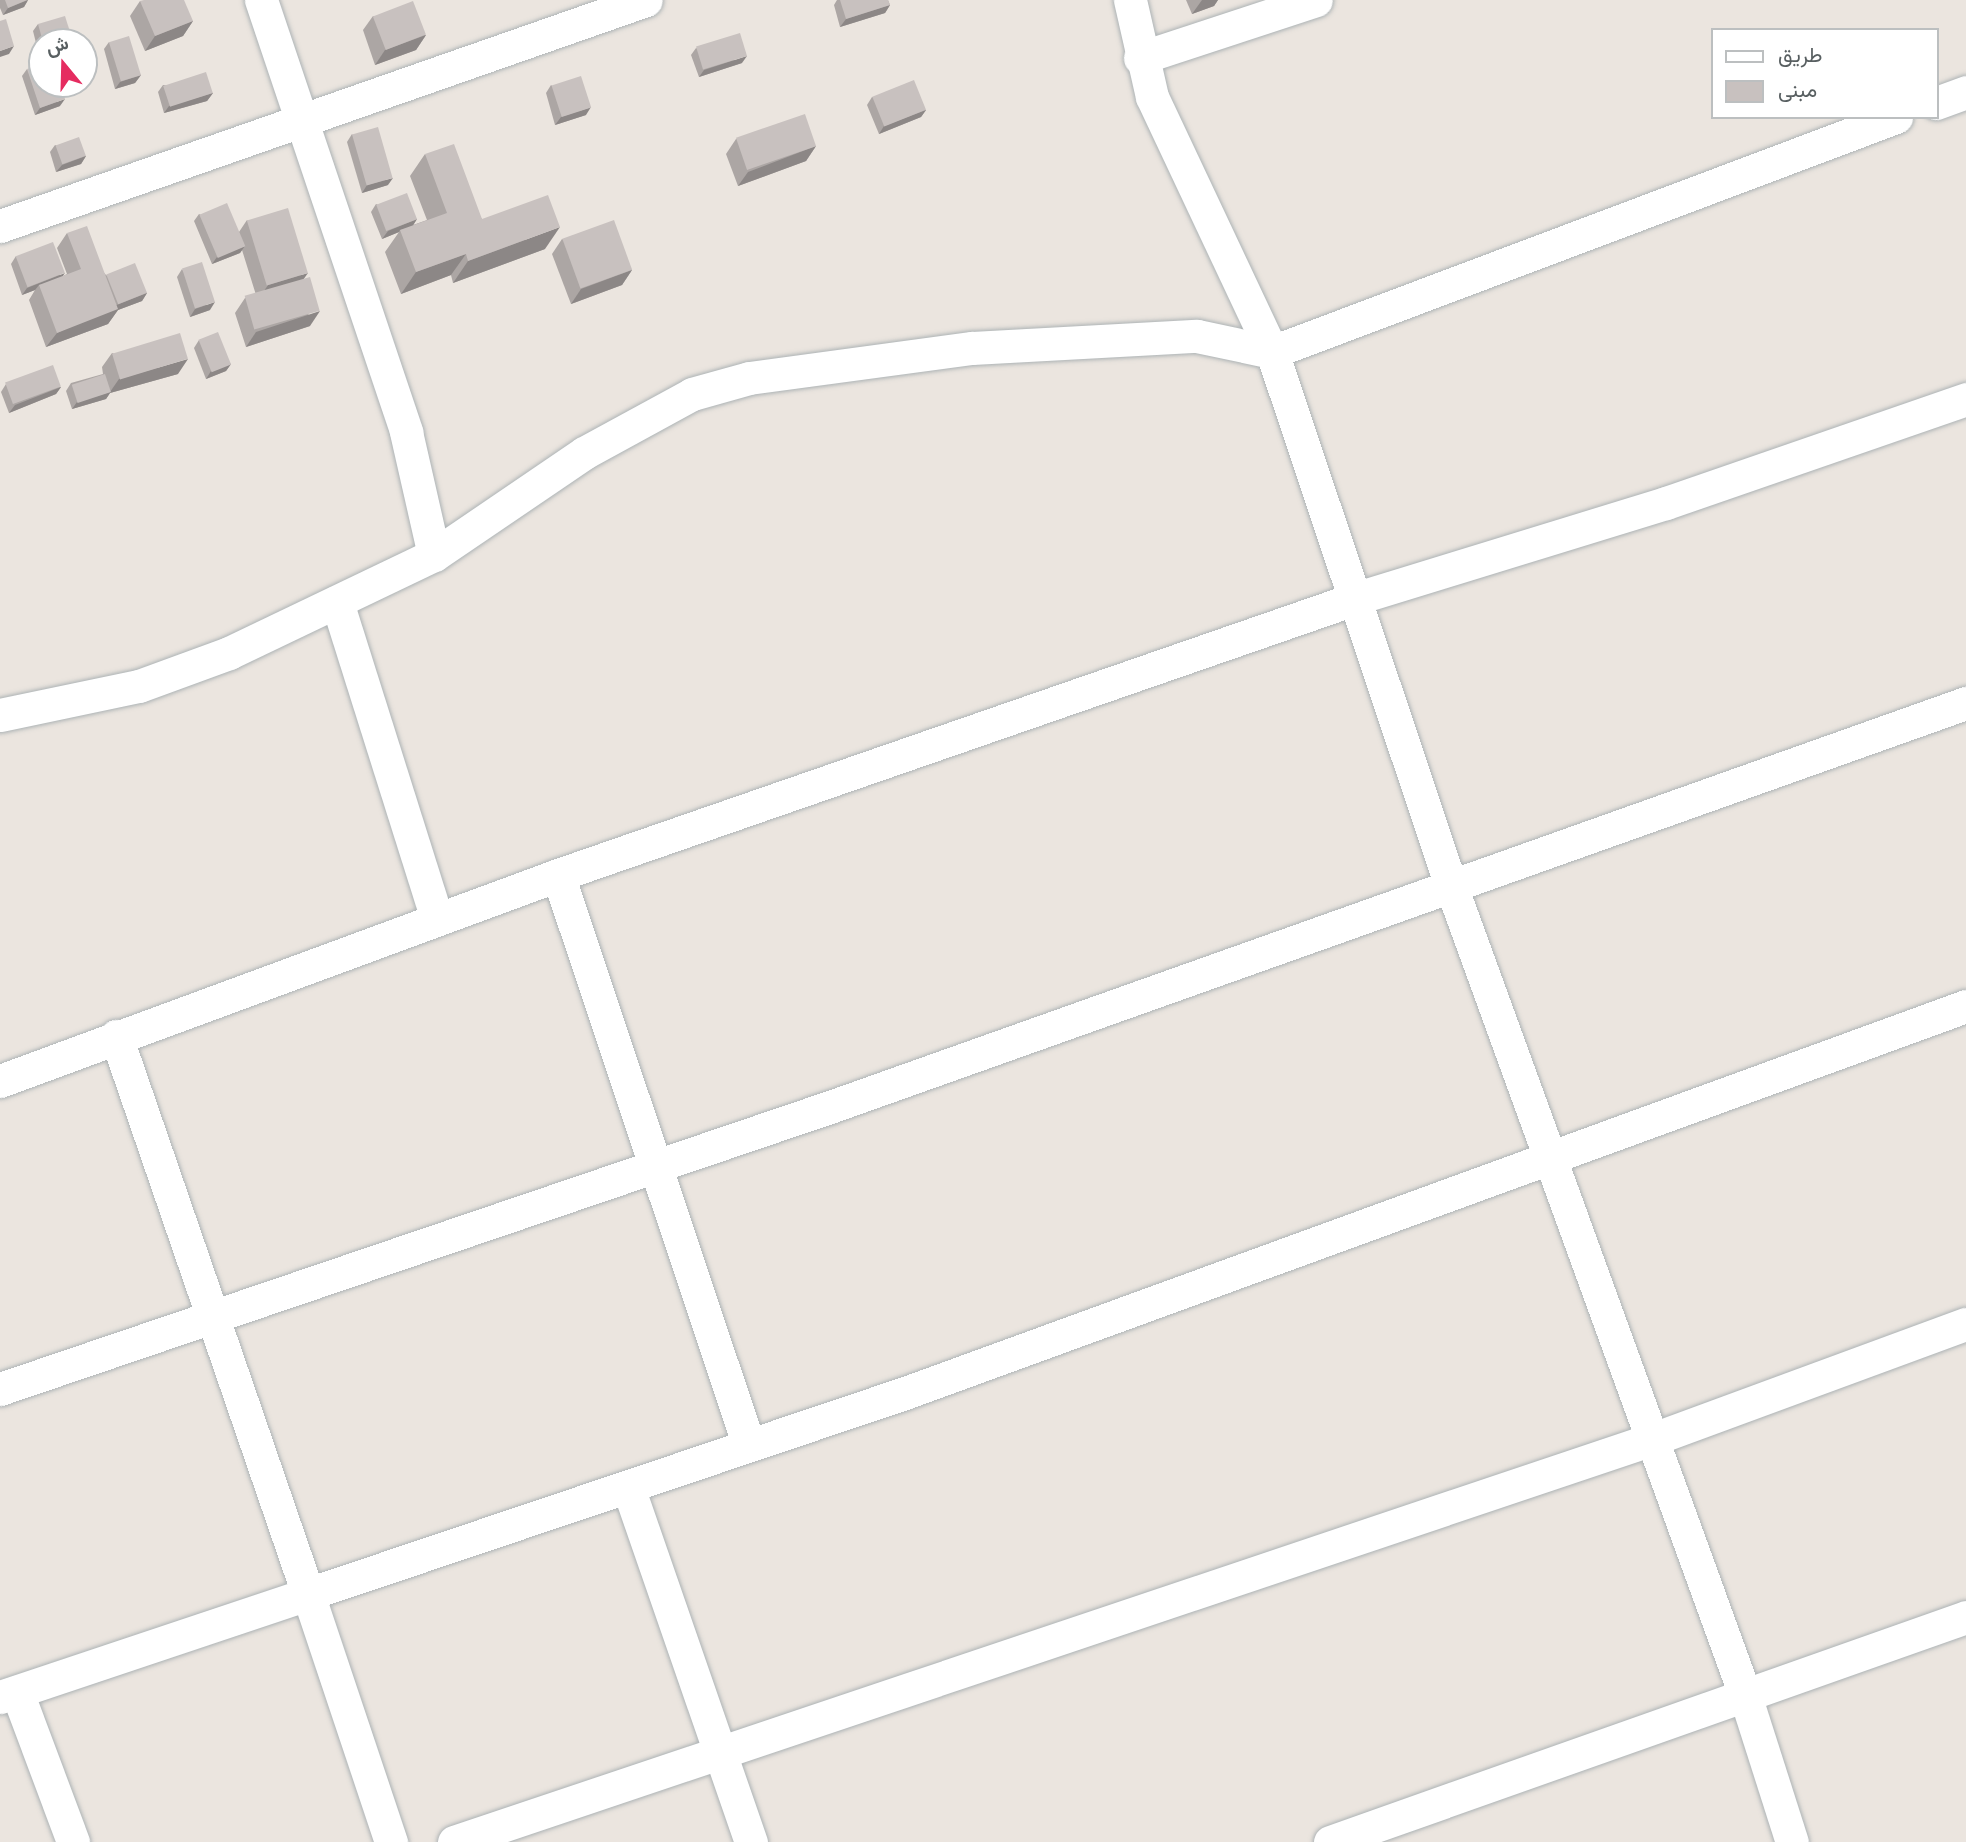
<!DOCTYPE html>
<meta charset="utf-8">
<style>
body{margin:0}
#map{position:relative;width:1966px;height:1842px;overflow:hidden;background:#ebe5df;font-family:"IBM Plex Sans",Vazirmatn,sans-serif}
div>[style]{position:absolute}
.roads{filter:drop-shadow(0 0 2px #adb3b5) drop-shadow(0 0 2px #adb3b5)}
.minor>*{height:33px;margin:-16.5px;padding:0 16.5px;transform-origin:16.5px;border-radius:16.5px;background:#fff}
.wall>*{inset:0;background:#aca6a4}
.shaded-wall>*{inset:0;background:#8c8786}
.building>*{inset:0;background:#c8c1bf;transform-origin:0 0}
span{translate:-50% -50%;white-space:nowrap;text-align:center;line-height:1.15;-webkit-text-stroke:7px #fff;paint-order:stroke}
.legend{position:absolute;left:1711px;top:28px;width:228px;height:91px;box-sizing:border-box;background:#fff;border:2px solid #bcbfc0;margin:0;padding:9px 12px;list-style:none;font-size:21px;color:#585f61}
.legend li{display:flex;align-items:center;gap:14px;height:35px}
.legend b{width:35px;border:2px solid #bcbfc0}
.north{position:absolute;left:28px;top:28px;width:70px;height:70px;box-sizing:border-box;background:#fff;border:2px solid #bcbfc0;border-radius:50%;rotate:341deg;font-size:19px;font-weight:700;line-height:28px;text-align:center;color:#585f61}
.north::after{content:'';display:block;margin:auto;width:24px;height:32px;background:#e52c60;clip-path:polygon(50% 0,100% 100%,50% 72%,0 100%)}
</style>
<div id="map">
<div class="roads">
<div class="minor">
<div style="left:261px;top:0;width:456px;rotate:71.4deg"></div>
<div style="left:406px;top:432px;width:126px;rotate:77.2deg"></div>
<div style="left:1130px;top:0;width:99px;rotate:77.2deg"></div>
<div style="left:1152px;top:97px;width:282px;rotate:64.8deg"></div>
<div style="left:1272px;top:352px;width:560px;rotate:71.47deg"></div>
<div style="left:1450px;top:883px;width:864px;rotate:70.03deg"></div>
<div style="left:1745px;top:1695px;width:154px;rotate:72.3deg"></div>
<div style="left:1140px;top:58px;width:185px;rotate:-18.2deg"></div>
<div style="left:1936px;top:103px;width:32px;rotate:-20deg"></div>
<div style="left:0;top:226px;width:684px;rotate:-19.28deg"></div>
<div style="left:337px;top:602px;width:332px;rotate:72.5deg"></div>
<div style="left:0;top:715px;width:142px;rotate:-11.8deg"></div>
<div style="left:139px;top:686px;width:96px;rotate:-20.1deg"></div>
<div style="left:229px;top:653px;width:227px;rotate:-25.6deg"></div>
<div style="left:434px;top:555px;width:181px;rotate:-34.2deg"></div>
<div style="left:584px;top:453px;width:123px;rotate:-28.6deg"></div>
<div style="left:692px;top:394px;width:59px;rotate:-15.7deg"></div>
<div style="left:749px;top:378px;width:225px;rotate:-7.7deg"></div>
<div style="left:972px;top:348px;width:225px;rotate:-3.1deg"></div>
<div style="left:1197px;top:336px;width:77px;rotate:12deg"></div>
<div style="left:1272px;top:352px;width:667px;rotate:-20.64deg"></div>
<div style="left:558px;top:875px;width:599px;rotate:71.5deg"></div>
<div style="left:116px;top:1036px;width:590px;rotate:71.01deg"></div>
<div style="left:308px;top:1594px;width:630px;rotate:-18.61deg"></div>
<div style="left:905px;top:1393px;width:1129px;rotate:-20.04deg"></div>
<div style="left:0;top:1081px;width:595px;rotate:-20.26deg"></div>
<div style="left:558px;top:875px;width:842px;rotate:-19.12deg"></div>
<div style="left:1354px;top:599px;width:326px;rotate:-17.1deg"></div>
<div style="left:1666px;top:503px;width:318px;rotate:-19.1deg"></div>
<div style="left:0;top:1389px;width:877px;rotate:-18.77deg"></div>
<div style="left:830px;top:1107px;width:1206px;rotate:-19.58deg"></div>
<div style="left:628px;top:1487px;width:376px;rotate:70.9deg"></div>
<div style="left:17px;top:1692px;width:160px;rotate:69.5deg"></div>
<div style="left:0;top:1697px;width:325px;rotate:-18.5deg"></div>
<div style="left:308px;top:1594px;width:262px;rotate:71.5deg"></div>
<div style="left:454px;top:1842px;width:1265px;rotate:-18.58deg"></div>
<div style="left:1653px;top:1439px;width:333px;rotate:-20.2deg"></div>
<div style="left:1330px;top:1842px;width:675px;rotate:-19.48deg"></div>
</div>
</div>
<div class="wall">
<div style="clip-path:polygon(0 0,28px 0,24px 7px,3px 15px,0 8px)"></div>
<div style="clip-path:polygon(837px 0,888px 0,890px 5px,885px 13px,840px 27px,834px 5px)"></div>
<div style="clip-path:polygon(1186px 0,1218px 0,1214px 6px,1192px 14px)"></div>
<div style="clip-path:polygon(140px 1px,193px 21px,183px 36px,145px 51px,130px 16px)"></div>
<div style="clip-path:polygon(373px 16px,426px 35px,416px 50px,375px 65px,363px 30px)"></div>
<div style="clip-path:polygon(38px 24px,71px 35px,66px 42px,42px 42px,42px 50px,38px 51px,33px 31px)"></div>
<div style="clip-path:polygon(109px 42px,141px 75px,135px 83px,115px 89px,104px 49px)"></div>
<div style="clip-path:polygon(696px 48px,742px 63px,699px 77px,691px 55px)"></div>
<div style="clip-path:polygon(27px 69px,60px 106px,35px 115px,22px 76px)"></div>
<div style="clip-path:polygon(163px 85px,213px 93px,207px 101px,164px 113px,158px 92px)"></div>
<div style="clip-path:polygon(551px 85px,586px 115px,555px 125px,546px 93px)"></div>
<div style="clip-path:polygon(872px 97px,926px 110px,921px 117px,879px 134px,867px 105px)"></div>
<div style="clip-path:polygon(352px 134px,388px 185px,362px 193px,347px 142px)"></div>
<div style="clip-path:polygon(736px 139px,816px 146px,806px 161px,738px 186px,726px 154px)"></div>
<div style="clip-path:polygon(55px 145px,86px 156px,81px 164px,56px 172px,50px 152px)"></div>
<div style="clip-path:polygon(425px 154px,482px 219px,545px 249px,453px 283px,451px 275px,401px 294px,385px 252px,399px 232px,382px 239px,371px 212px,376px 204px,417px 219px,413px 225px,427px 220px,410px 176px)"></div>
<div style="clip-path:polygon(199px 214px,239px 232px,247px 220px,304px 279px,310px 326px,246px 347px,235px 313px,245px 298px,256px 295px,242px 250px,240px 253px,212px 264px,194px 221px)"></div>
<div style="clip-path:polygon(67px 233px,106px 275px,147px 293px,142px 301px,118px 310px,108px 324px,46px 347px,29px 300px,35px 290px,22px 295px,11px 264px,16px 256px,63px 276px,67px 274px,57px 248px)"></div>
<div style="clip-path:polygon(562px 239px,632px 270px,622px 285px,571px 304px,552px 254px)"></div>
<div style="clip-path:polygon(182px 269px,210px 310px,190px 317px,177px 277px)"></div>
<div style="clip-path:polygon(199px 340px,231px 364px,226px 371px,206px 379px,194px 348px)"></div>
<div style="clip-path:polygon(112px 353px,178px 374px,110px 393px,106px 399px,72px 409px,66px 391px,71px 383px,103px 374px,102px 367px)"></div>
<div style="clip-path:polygon(6px 384px,61px 387px,56px 394px,9px 413px,1px 392px)"></div>
</div>
<div class="shaded-wall">
<div style="clip-path:polygon(28px 0,24px 7px,3px 15px,8px 8px)"></div>
<div style="clip-path:polygon(1202px 0,1218px 0,1214px 6px,1192px 14px)"></div>
<div style="clip-path:polygon(890px 5px,885px 13px,840px 27px,846px 19px)"></div>
<div style="clip-path:polygon(193px 21px,183px 36px,145px 51px,155px 36px)"></div>
<div style="clip-path:polygon(71px 35px,66px 42px,48px 42px)"></div>
<div style="clip-path:polygon(426px 35px,416px 50px,375px 65px,385px 50px)"></div>
<div style="clip-path:polygon(14px 46px,9px 54px,0 57px,0 51px)"></div>
<div style="clip-path:polygon(747px 56px,742px 63px,699px 77px,704px 70px)"></div>
<div style="clip-path:polygon(141px 75px,135px 83px,115px 89px,120px 82px)"></div>
<div style="clip-path:polygon(213px 93px,207px 101px,164px 113px,169px 106px)"></div>
<div style="clip-path:polygon(65px 99px,60px 106px,35px 115px,40px 108px)"></div>
<div style="clip-path:polygon(591px 107px,586px 115px,555px 125px,561px 117px)"></div>
<div style="clip-path:polygon(926px 110px,921px 117px,879px 134px,884px 126px)"></div>
<div style="clip-path:polygon(816px 146px,806px 161px,738px 186px,748px 172px)"></div>
<div style="clip-path:polygon(86px 156px,81px 164px,56px 172px,62px 165px)"></div>
<div style="clip-path:polygon(393px 178px,388px 185px,362px 193px,367px 185px)"></div>
<div style="clip-path:polygon(417px 219px,412px 227px,400px 230px,399px 232px,382px 239px,388px 231px)"></div>
<div style="clip-path:polygon(560px 227px,545px 249px,453px 283px,468px 261px)"></div>
<div style="clip-path:polygon(245px 246px,240px 253px,212px 264px,217px 257px)"></div>
<div style="clip-path:polygon(466px 254px,451px 275px,401px 294px,416px 272px)"></div>
<div style="clip-path:polygon(632px 270px,622px 285px,571px 304px,581px 289px)"></div>
<div style="clip-path:polygon(65px 273px,60px 280px,39px 285px,35px 290px,22px 295px,27px 288px)"></div>
<div style="clip-path:polygon(308px 273px,298px 287px,258px 300px,268px 285px)"></div>
<div style="clip-path:polygon(147px 293px,142px 301px,118px 310px,108px 324px,46px 347px,57px 333px,114px 306px)"></div>
<div style="clip-path:polygon(215px 302px,210px 310px,190px 317px,195px 309px)"></div>
<div style="clip-path:polygon(320px 311px,310px 326px,246px 347px,256px 332px)"></div>
<div style="clip-path:polygon(188px 359px,178px 374px,110px 393px,106px 399px,72px 409px,77px 402px,110px 392px,119px 379px)"></div>
<div style="clip-path:polygon(231px 364px,226px 371px,206px 379px,211px 371px)"></div>
<div style="clip-path:polygon(61px 387px,56px 394px,9px 413px,15px 405px)"></div>
</div>
<div class="building">
<div style="clip-path:polygon(5px 0,27px 0,8px 8px)"></div>
<div style="clip-path:polygon(144px 0,184px 0,193px 21px,155px 36px,140px 1px)"></div>
<div style="clip-path:polygon(840px 0,888px 0,890px 5px,846px 19px)"></div>
<div style="left:413px;top:1px;width:36px;height:43px;rotate:69deg"></div>
<div style="clip-path:polygon(65px 16px,71px 35px,48px 42px,43px 42px,38px 24px)"></div>
<div style="clip-path:polygon(6px 19px,14px 46px,0 51px,0 21px)"></div>
<div style="left:740px;top:33px;width:24px;height:46px;rotate:73deg"></div>
<div style="left:129px;top:36px;width:41px;height:21px;rotate:73deg"></div>
<div style="clip-path:polygon(42px 64px,42px 84px,60px 84px,65px 99px,40px 108px,27px 69px)"></div>
<div style="left:206px;top:72px;width:22px;height:45px;rotate:72deg"></div>
<div style="left:581px;top:76px;width:33px;height:31px;rotate:72deg"></div>
<div style="left:914px;top:80px;width:32px;height:45px;rotate:68deg"></div>
<div style="left:805px;top:114px;width:34px;height:73px;rotate:71deg"></div>
<div style="left:378px;top:127px;width:53px;height:27px;rotate:74deg"></div>
<div style="left:79px;top:137px;width:20px;height:25px;rotate:70deg"></div>
<div style="clip-path:polygon(454px 144px,482px 219px,548px 195px,560px 227px,468px 261px,466px 254px,416px 272px,400px 230px,447px 213px,425px 154px)"></div>
<div style="left:407px;top:193px;width:28px;height:33px;rotate:69deg"></div>
<div style="left:227px;top:203px;width:47px;height:30px;rotate:67deg"></div>
<div style="left:288px;top:208px;width:68px;height:43px;rotate:73deg"></div>
<div style="left:614px;top:220px;width:53px;height:55px;rotate:70deg"></div>
<div style="clip-path:polygon(87px 226px,118px 309px,57px 333px,39px 285px,81px 269px,67px 233px)"></div>
<div style="left:53px;top:242px;width:33px;height:40px;rotate:69deg"></div>
<div style="left:202px;top:262px;width:42px;height:21px;rotate:72deg"></div>
<div style="left:135px;top:263px;width:32px;height:31px;rotate:68deg"></div>
<div style="left:310px;top:277px;width:35px;height:68px;rotate:74deg"></div>
<div style="left:218px;top:332px;width:35px;height:21px;rotate:68deg"></div>
<div style="left:180px;top:333px;width:27px;height:71px;rotate:73deg"></div>
<div style="left:53px;top:365px;width:23px;height:51px;rotate:70deg"></div>
<div style="left:105px;top:374px;width:19px;height:35px;rotate:72deg"></div>
</div>
<ul class="legend">
<li><b style="height:9px;background:#fff"></b>طريق</li>
<li><b style="height:19px;background:#c8c1bf"></b>مبنى</li>
</ul>
<div class="north">ش</div>
</div>
